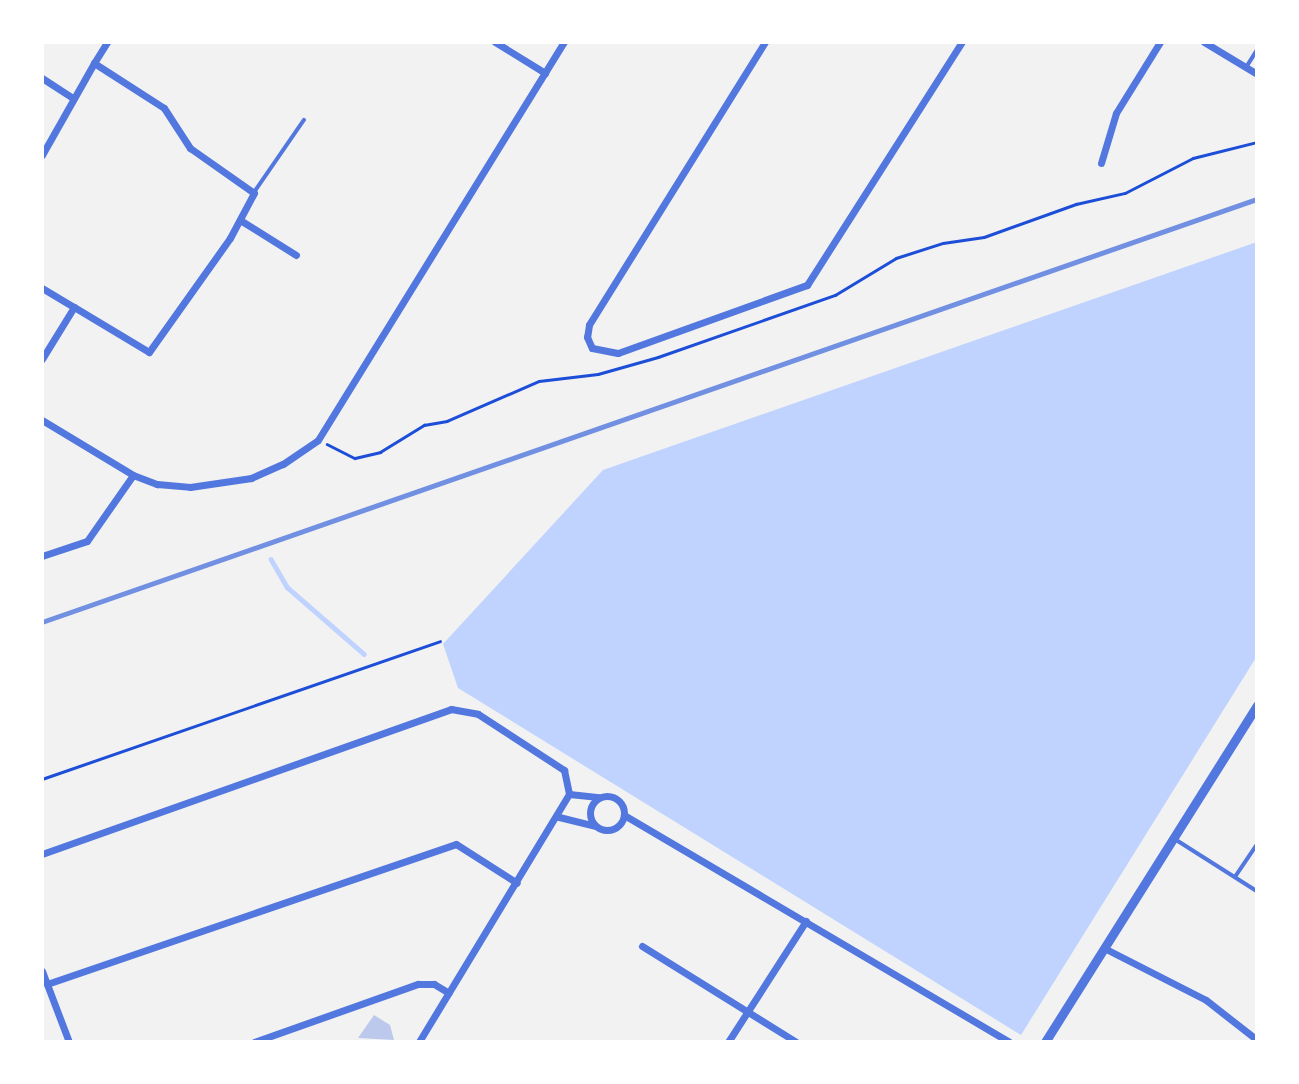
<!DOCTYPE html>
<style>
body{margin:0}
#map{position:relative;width:1299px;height:1084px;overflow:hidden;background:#f2f2f2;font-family:"Archivo Narrow",sans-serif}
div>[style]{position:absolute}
.water>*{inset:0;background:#bfd3fe}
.stream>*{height:4.5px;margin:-2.25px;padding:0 2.25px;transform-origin:2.25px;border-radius:2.25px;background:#bfd3fe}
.building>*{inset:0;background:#bdc9ec}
.path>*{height:2.5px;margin:-1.25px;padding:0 1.25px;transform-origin:1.25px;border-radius:1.25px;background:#1d4ed8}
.service>*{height:3.5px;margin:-1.75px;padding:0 1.75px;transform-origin:1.75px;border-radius:1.75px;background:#5277de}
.minor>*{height:7px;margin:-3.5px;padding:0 3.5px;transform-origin:3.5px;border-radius:3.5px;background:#5277de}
.minor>.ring{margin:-3.5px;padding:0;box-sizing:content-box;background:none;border:7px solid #5277de;border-radius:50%}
.tertiary>*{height:9px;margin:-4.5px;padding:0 4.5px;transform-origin:4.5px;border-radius:4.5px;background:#5277de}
.rail>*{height:4.5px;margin:-2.25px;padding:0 2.25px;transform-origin:2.25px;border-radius:2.25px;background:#7290e2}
span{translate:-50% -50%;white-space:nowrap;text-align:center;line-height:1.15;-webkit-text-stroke:6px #fff;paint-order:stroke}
.frame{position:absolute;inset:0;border:44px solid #fff;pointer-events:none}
</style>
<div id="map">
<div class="water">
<div style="clip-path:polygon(1257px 242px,1257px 656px,1021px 1035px,458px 688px,443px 644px,603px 470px)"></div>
</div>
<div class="stream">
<div style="left:271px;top:559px;width:32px;rotate:60deg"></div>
<div style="left:287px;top:587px;width:102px;rotate:41deg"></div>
</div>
<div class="building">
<div style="clip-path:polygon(374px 1015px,390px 1025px,394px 1040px,358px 1038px)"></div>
</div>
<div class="path">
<div style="left:327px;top:444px;width:31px;rotate:27deg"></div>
<div style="left:355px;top:458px;width:26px;rotate:-13deg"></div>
<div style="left:380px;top:452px;width:52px;rotate:-31.5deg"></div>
<div style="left:424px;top:425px;width:23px;rotate:-10deg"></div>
<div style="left:447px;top:421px;width:100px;rotate:-23.5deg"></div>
<div style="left:539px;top:381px;width:59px;rotate:-6.8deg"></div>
<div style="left:598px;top:374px;width:62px;rotate:-15.8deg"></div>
<div style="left:658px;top:357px;width:188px;rotate:-19.3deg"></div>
<div style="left:835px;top:295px;width:71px;rotate:-31.2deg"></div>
<div style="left:896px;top:258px;width:49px;rotate:-17.7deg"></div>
<div style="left:943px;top:243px;width:41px;rotate:-8.3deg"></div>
<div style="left:984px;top:237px;width:98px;rotate:-19.7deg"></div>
<div style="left:1076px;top:204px;width:50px;rotate:-12.7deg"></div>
<div style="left:1125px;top:193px;width:76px;rotate:-27.2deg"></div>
<div style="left:1193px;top:158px;width:66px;rotate:-14deg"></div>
<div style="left:42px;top:779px;width:421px;rotate:-19.1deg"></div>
</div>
<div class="service">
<div style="left:1247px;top:66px;width:19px;rotate:-58deg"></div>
<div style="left:255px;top:191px;width:86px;rotate:-55.4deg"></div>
<div style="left:1175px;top:839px;width:97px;rotate:32.4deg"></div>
<div style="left:1235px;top:877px;width:40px;rotate:-56deg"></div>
</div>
<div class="minor">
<div style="left:495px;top:42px;width:59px;rotate:31.8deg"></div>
<div style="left:765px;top:42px;width:333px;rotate:121.9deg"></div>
<div style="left:589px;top:325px;width:12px;rotate:99deg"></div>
<div style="left:587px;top:337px;width:12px;rotate:66deg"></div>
<div style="left:592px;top:348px;width:26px;rotate:11deg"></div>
<div style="left:618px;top:353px;width:201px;rotate:-19.8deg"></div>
<div style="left:807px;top:285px;width:288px;rotate:-57.5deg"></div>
<div style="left:1204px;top:42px;width:62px;rotate:31.1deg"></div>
<div style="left:94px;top:63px;width:25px;rotate:-58deg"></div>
<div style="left:42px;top:78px;width:37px;rotate:33deg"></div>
<div style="left:42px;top:155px;width:106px;rotate:-60.5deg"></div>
<div style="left:94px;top:63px;width:83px;rotate:32.7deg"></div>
<div style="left:164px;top:108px;width:48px;rotate:57deg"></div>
<div style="left:190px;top:148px;width:78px;rotate:35.1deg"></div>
<div style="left:254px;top:193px;width:51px;rotate:118.1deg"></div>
<div style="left:230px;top:238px;width:140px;rotate:125.4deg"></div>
<div style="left:149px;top:352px;width:87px;rotate:-149deg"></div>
<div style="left:1101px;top:163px;width:52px;rotate:-73.3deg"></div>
<div style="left:1116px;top:113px;width:84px;rotate:-58.2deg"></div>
<div style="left:240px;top:220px;width:66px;rotate:32deg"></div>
<div style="left:42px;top:288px;width:37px;rotate:31deg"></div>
<div style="left:74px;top:307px;width:61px;rotate:121.6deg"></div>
<div style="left:42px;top:420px;width:106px;rotate:31.1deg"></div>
<div style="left:133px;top:475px;width:26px;rotate:21deg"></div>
<div style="left:157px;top:484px;width:33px;rotate:5deg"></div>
<div style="left:190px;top:487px;width:62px;rotate:-8.4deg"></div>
<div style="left:251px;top:478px;width:35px;rotate:-24deg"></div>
<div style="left:283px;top:464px;width:42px;rotate:-34.4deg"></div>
<div style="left:318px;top:440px;width:468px;rotate:-58.3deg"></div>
<div style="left:42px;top:556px;width:47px;rotate:-18.4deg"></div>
<div style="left:87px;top:541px;width:80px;rotate:-55.1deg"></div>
<div style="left:569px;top:794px;width:30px;rotate:6deg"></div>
<div class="ring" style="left:590px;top:796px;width:27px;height:27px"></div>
<div style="left:624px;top:815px;width:447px;rotate:30.5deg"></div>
<div style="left:559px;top:817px;width:37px;rotate:14deg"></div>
<div style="left:42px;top:854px;width:434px;rotate:-19.5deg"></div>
<div style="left:451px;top:709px;width:27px;rotate:10deg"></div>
<div style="left:478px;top:714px;width:103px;rotate:33.1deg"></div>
<div style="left:564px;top:770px;width:25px;rotate:78deg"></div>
<div style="left:569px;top:794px;width:290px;rotate:121.2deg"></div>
<div style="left:642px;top:946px;width:181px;rotate:31.9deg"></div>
<div style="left:1104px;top:948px;width:114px;rotate:27deg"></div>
<div style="left:1206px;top:1000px;width:65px;rotate:38.1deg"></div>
<div style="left:42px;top:971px;width:76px;rotate:69.2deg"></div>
<div style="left:47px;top:984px;width:432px;rotate:-18.9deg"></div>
<div style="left:456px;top:844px;width:72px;rotate:32.6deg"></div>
<div style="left:254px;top:1042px;width:174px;rotate:-19.5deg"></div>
<div style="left:418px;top:984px;width:16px"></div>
<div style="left:434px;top:984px;width:17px;rotate:31deg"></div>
<div style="left:728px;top:1042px;width:144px;rotate:-57.2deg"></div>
</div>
<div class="tertiary">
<div style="left:1045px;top:1042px;width:398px;rotate:-57.8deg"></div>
</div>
<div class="rail">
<div style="left:42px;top:622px;width:1287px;rotate:-19.2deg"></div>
</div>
<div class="frame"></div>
</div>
